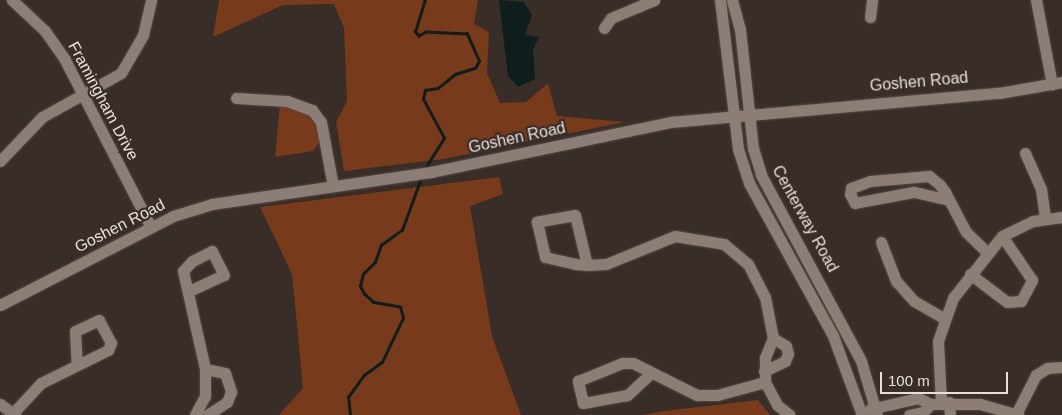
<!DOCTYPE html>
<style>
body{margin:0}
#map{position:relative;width:1062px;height:415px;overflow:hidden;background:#392d28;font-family:Helvetica,sans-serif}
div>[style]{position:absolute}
.green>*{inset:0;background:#773a1a}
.water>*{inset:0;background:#0e1e1d}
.stream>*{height:2.5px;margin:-1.25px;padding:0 1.25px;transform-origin:1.25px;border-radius:1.25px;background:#0e1e1d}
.roads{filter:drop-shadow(0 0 1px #544a45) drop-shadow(0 0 1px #544a45)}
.minor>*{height:11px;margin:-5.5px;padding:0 5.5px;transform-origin:5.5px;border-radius:5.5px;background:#8c7e77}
span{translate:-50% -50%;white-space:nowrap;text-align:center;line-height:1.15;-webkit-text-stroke:4.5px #392d28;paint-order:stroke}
.street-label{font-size:16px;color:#e7dfdc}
.scale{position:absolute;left:880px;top:372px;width:128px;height:22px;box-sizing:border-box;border:2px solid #e7dfdc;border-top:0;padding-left:6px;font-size:15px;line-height:18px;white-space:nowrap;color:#e7dfdc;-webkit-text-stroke:4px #392d28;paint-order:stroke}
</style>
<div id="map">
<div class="green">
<div style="clip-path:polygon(219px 0,478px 0,474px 24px,489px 32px,487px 73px,500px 103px,526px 102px,548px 83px,557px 116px,625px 122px,443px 159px,344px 171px,336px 122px,347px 101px,344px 28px,334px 4px,283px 5px,213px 37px)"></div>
<div style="clip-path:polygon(280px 104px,301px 108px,314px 119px,321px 140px,313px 151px,275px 157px)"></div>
<div style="clip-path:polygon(499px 177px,503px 194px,470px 206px,492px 336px,521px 415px,279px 415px,303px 388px,292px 274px,260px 207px)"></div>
<div style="clip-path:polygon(758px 400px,770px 415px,642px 415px,664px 411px)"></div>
</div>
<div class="water">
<div style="clip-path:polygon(499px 0,524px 2px,532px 15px,525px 35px,539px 37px,533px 50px,535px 79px,518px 87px,508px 76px)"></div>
</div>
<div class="stream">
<div style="left:424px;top:170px;width:38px;rotate:-58deg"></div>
<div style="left:444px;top:138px;width:44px;rotate:-118.3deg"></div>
<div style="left:423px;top:99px;width:9px;rotate:-77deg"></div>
<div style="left:425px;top:90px;width:13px;rotate:-9deg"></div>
<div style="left:438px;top:88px;width:22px;rotate:-39deg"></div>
<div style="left:455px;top:74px;width:21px;rotate:-17deg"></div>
<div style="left:475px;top:68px;width:8px;rotate:-60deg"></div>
<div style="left:479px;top:61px;width:30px;rotate:-114deg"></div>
<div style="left:467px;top:34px;width:41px;rotate:-177.2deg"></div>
<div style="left:426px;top:32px;width:8px;rotate:150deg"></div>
<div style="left:419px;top:36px;width:6px;rotate:-135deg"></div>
<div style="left:415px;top:32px;width:34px;rotate:-73deg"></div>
<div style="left:350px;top:415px;width:18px;rotate:-96deg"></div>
<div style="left:348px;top:397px;width:27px;rotate:-54deg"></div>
<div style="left:364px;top:375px;width:22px;rotate:-36deg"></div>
<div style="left:382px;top:362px;width:49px;rotate:-64.5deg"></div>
<div style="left:403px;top:318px;width:11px;rotate:-105deg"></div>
<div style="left:400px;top:307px;width:27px;rotate:-170deg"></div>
<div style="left:373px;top:302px;width:12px;rotate:-138deg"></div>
<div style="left:364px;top:294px;width:9px;rotate:-117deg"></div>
<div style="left:360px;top:286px;width:12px;rotate:-76deg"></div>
<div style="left:363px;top:274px;width:17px;rotate:-45deg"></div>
<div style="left:375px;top:262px;width:18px;rotate:-71deg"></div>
<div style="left:381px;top:245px;width:26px;rotate:-36deg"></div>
<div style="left:402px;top:230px;width:55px;rotate:-69.9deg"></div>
</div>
<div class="roads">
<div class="minor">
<div style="left:12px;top:0;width:45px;rotate:43.2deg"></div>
<div style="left:45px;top:31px;width:35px;rotate:55deg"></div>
<div style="left:65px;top:60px;width:188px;rotate:62.8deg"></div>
<div style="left:720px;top:0;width:150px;rotate:83.1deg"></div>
<div style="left:738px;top:149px;width:36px;rotate:72deg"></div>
<div style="left:749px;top:183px;width:175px;rotate:61.2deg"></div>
<div style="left:833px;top:336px;width:84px;rotate:69.8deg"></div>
<div style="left:732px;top:0;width:30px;rotate:75deg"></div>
<div style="left:740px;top:29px;width:120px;rotate:83.8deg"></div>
<div style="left:753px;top:148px;width:28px;rotate:73deg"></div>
<div style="left:761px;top:175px;width:211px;rotate:61.7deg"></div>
<div style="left:861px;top:361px;width:56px;rotate:73.5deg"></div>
<div style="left:1036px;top:0;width:86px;rotate:79.3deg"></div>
<div style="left:870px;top:17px;width:17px;rotate:-83deg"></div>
<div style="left:604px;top:28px;width:12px;rotate:-55deg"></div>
<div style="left:611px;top:18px;width:47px;rotate:-22.7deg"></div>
<div style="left:236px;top:98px;width:51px;rotate:3.4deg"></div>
<div style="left:287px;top:101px;width:27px;rotate:20deg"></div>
<div style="left:312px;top:110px;width:15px;rotate:53deg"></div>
<div style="left:321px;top:122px;width:65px;rotate:79.4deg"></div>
<div style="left:1025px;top:153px;width:39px;rotate:66deg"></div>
<div style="left:1041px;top:189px;width:29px;rotate:82deg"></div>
<div style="left:0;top:161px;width:61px;rotate:-46.3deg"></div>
<div style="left:42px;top:117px;width:90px;rotate:-29.1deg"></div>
<div style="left:121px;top:73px;width:44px;rotate:-59.9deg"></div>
<div style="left:143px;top:35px;width:36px;rotate:-77deg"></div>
<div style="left:949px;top:200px;width:37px;rotate:-167deg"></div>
<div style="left:913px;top:192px;width:59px;rotate:169.3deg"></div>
<div style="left:855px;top:203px;width:10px;rotate:-119deg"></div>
<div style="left:850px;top:194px;width:6px;rotate:-81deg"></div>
<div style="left:851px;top:188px;width:20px;rotate:-20deg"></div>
<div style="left:870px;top:181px;width:59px;rotate:-4.8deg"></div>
<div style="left:929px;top:176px;width:14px;rotate:39deg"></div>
<div style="left:940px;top:185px;width:9px;rotate:54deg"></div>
<div style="left:945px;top:192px;width:45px;rotate:62.3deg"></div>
<div style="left:966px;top:232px;width:28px;rotate:44deg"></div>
<div style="left:881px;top:242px;width:42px;rotate:69deg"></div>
<div style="left:896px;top:281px;width:27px;rotate:48deg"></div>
<div style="left:914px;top:301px;width:34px;rotate:30deg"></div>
<div style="left:587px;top:265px;width:51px;rotate:-103.5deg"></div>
<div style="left:575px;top:215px;width:39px;rotate:170deg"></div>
<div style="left:537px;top:222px;width:36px;rotate:77deg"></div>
<div style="left:545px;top:257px;width:31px;rotate:13deg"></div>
<div style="left:575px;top:264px;width:12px;rotate:5deg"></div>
<div style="left:587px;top:265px;width:19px;rotate:-3deg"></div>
<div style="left:606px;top:264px;width:74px;rotate:-22.1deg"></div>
<div style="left:675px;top:236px;width:50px;rotate:9.3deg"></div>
<div style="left:724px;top:244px;width:31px;rotate:40deg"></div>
<div style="left:748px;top:264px;width:37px;rotate:63deg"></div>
<div style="left:765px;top:297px;width:42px;rotate:79deg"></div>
<div style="left:773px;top:338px;width:22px;rotate:112deg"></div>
<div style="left:765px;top:358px;width:24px;rotate:90deg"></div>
<div style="left:765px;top:382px;width:26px;rotate:62deg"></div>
<div style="left:777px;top:405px;width:16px;rotate:38deg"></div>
<div style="left:970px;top:274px;width:46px;rotate:37.1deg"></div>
<div style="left:1007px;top:302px;width:14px;rotate:-4deg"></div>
<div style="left:1021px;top:301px;width:24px;rotate:-62deg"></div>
<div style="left:1032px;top:280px;width:53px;rotate:-124.3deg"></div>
<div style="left:189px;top:291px;width:38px;rotate:-25deg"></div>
<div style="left:224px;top:275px;width:27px;rotate:-117deg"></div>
<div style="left:212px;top:251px;width:22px;rotate:153deg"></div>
<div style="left:192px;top:261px;width:13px;rotate:132deg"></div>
<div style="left:183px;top:271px;width:100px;rotate:77.3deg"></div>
<div style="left:205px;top:369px;width:27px;rotate:90deg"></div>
<div style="left:205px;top:396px;width:21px;rotate:118deg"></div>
<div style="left:0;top:305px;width:195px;rotate:-27.2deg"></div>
<div style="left:173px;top:216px;width:41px;rotate:-17.1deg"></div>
<div style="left:212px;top:204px;width:221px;rotate:-8.3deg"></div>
<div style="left:431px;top:172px;width:245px;rotate:-11.8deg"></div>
<div style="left:671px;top:122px;width:329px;rotate:-5.1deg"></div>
<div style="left:999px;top:93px;width:64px;rotate:-9.9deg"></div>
<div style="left:205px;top:369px;width:20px;rotate:11deg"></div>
<div style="left:225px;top:373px;width:20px;rotate:72deg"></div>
<div style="left:231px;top:392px;width:11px;rotate:112deg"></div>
<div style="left:227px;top:402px;width:24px;rotate:147deg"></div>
<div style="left:764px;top:371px;width:23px;rotate:-25deg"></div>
<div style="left:785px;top:361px;width:8px;rotate:-67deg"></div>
<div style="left:788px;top:354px;width:8px;rotate:-104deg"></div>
<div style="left:786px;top:346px;width:15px;rotate:-148deg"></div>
<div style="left:651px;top:373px;width:33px;rotate:137deg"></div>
<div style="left:627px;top:395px;width:45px;rotate:169.7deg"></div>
<div style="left:583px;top:403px;width:23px;rotate:-103deg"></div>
<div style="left:578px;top:381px;width:48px;rotate:-22.2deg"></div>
<div style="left:622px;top:363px;width:11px"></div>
<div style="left:633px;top:363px;width:72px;rotate:26.6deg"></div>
<div style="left:697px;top:395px;width:20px"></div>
<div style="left:717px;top:395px;width:50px;rotate:-15.2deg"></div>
<div style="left:949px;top:402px;width:13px;rotate:86deg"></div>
<div style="left:941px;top:403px;width:62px;rotate:-92.8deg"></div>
<div style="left:938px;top:341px;width:46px;rotate:-70.8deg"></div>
<div style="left:953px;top:298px;width:79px;rotate:-51.7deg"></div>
<div style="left:1002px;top:236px;width:34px;rotate:-26deg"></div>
<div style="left:1033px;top:221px;width:29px;rotate:-8deg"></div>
<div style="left:0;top:404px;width:19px;rotate:36deg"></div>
<div style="left:870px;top:409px;width:49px;rotate:-12.9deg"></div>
<div style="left:918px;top:398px;width:14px;rotate:25deg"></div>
<div style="left:931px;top:404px;width:49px"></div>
<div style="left:980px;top:404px;width:40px;rotate:16deg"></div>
<div style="left:13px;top:413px;width:41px;rotate:-47deg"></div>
<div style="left:41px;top:383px;width:75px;rotate:-26.2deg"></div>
<div style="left:108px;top:350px;width:8px;rotate:-67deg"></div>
<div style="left:111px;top:343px;width:26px;rotate:-118deg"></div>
<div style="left:99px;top:320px;width:26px;rotate:155deg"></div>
<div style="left:75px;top:331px;width:33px;rotate:87deg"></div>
<div style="left:1016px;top:414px;width:44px;rotate:-62.9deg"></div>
<div style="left:1036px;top:375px;width:13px;rotate:-32deg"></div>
<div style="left:1047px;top:368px;width:15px;rotate:-4deg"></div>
<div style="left:909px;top:415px;width:14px;rotate:-12deg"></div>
<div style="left:923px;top:412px;width:11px;rotate:-45deg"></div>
</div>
</div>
<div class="street-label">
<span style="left:919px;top:82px;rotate:-5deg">Goshen Road</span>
<span style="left:103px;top:101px;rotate:62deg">Framingham Drive</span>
<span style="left:517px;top:138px;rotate:-12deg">Goshen Road</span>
<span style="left:805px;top:219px;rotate:61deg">Centerway Road</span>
<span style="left:120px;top:226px;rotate:-27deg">Goshen Road</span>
</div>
<div class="scale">100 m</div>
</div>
